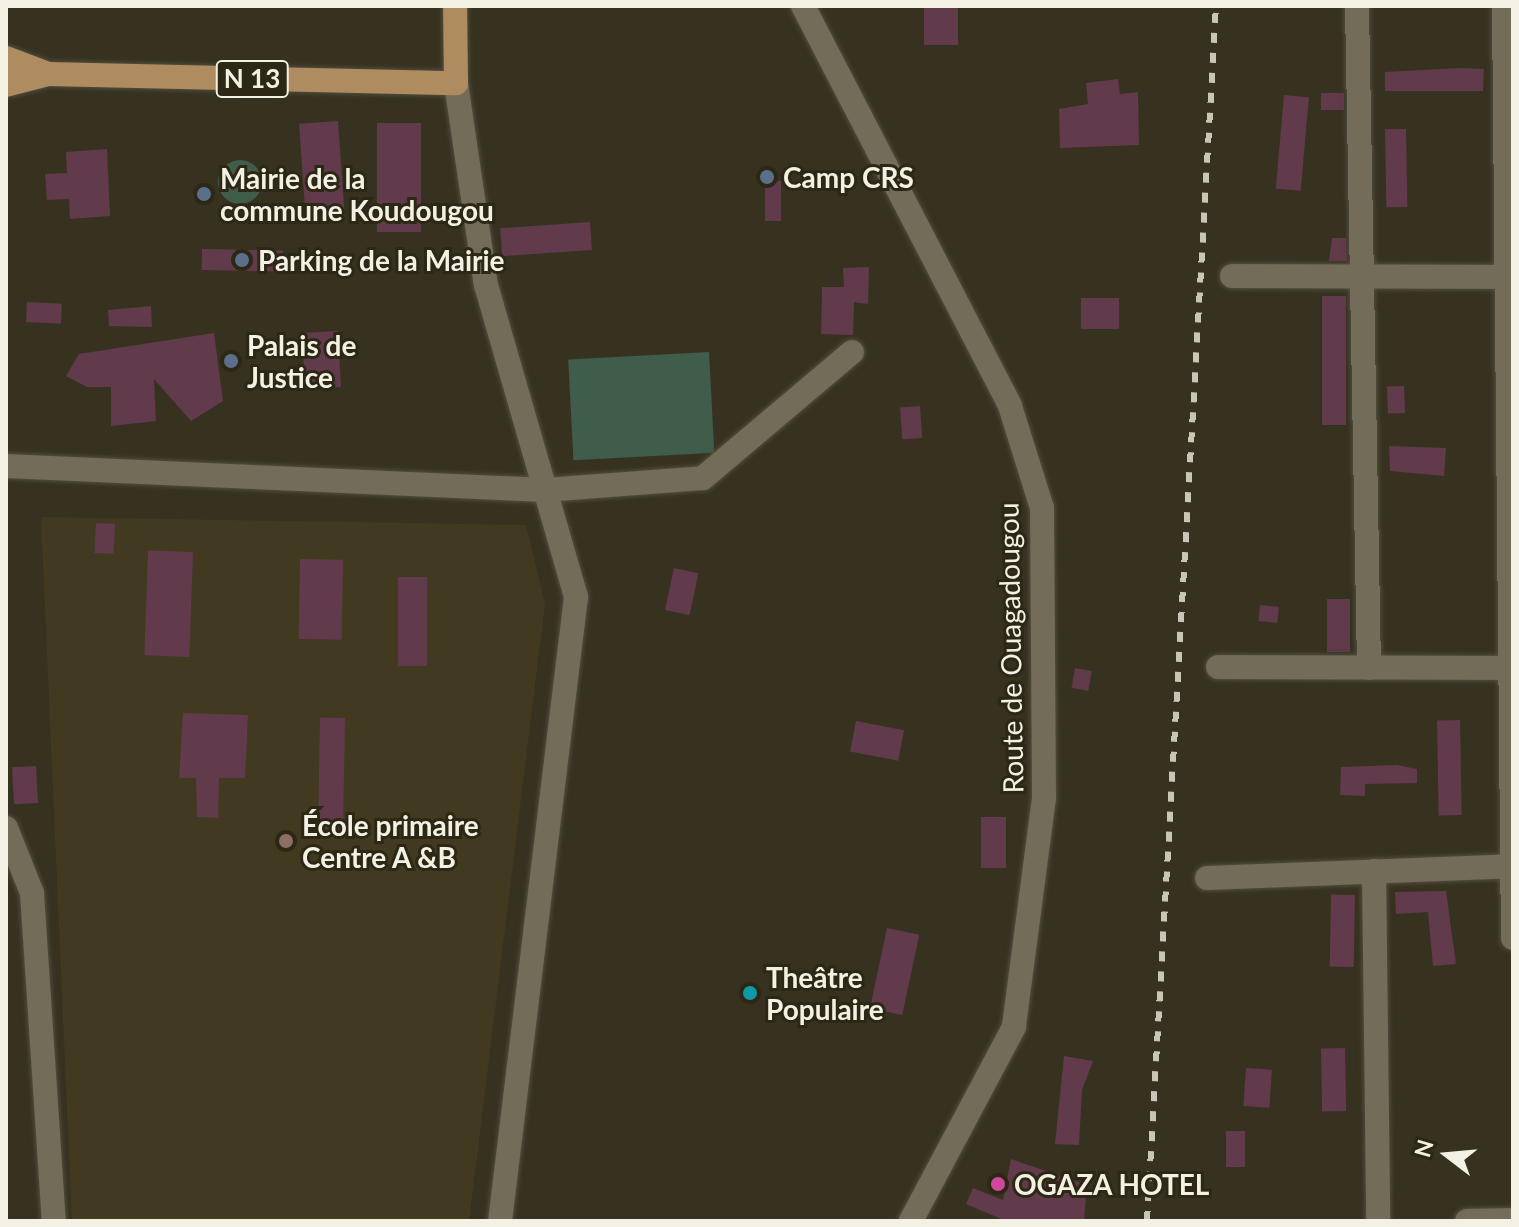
<!DOCTYPE html>
<meta charset="utf-8">
<style>
body{margin:0}
#map{position:relative;width:1519px;height:1227px;overflow:hidden;background:#373220;font-family:Lato,sans-serif}
div>[style]{position:absolute}
.built>*{inset:0;background:#413a20}
.green>*{inset:0;background:#405c4b;transform-origin:0 0}
.round{border-radius:50%}
.building>*{inset:0;background:#613a4c;transform-origin:0 0}
.roads{filter:drop-shadow(0 0 2px #514d3d) drop-shadow(0 0 2px #514d3d)}
.minor>*{height:24px;margin:-12px;padding:0 12px;transform-origin:12px;border-radius:12px;background:#726c58}
.major>*{height:24px;margin:-12px;padding:0 12px;transform-origin:12px;border-radius:12px;background:#af8c60}
.rail>*{height:6px;margin-top:-3px;transform-origin:0;background:repeating-linear-gradient(90deg,#c9c5b8 0 10px,transparent 0 20px)}
.dots>*{width:22px;height:22px;translate:-50% -50%;box-sizing:border-box;border:4px solid #2d2816;border-radius:50%}
span{translate:-50% -50%;white-space:nowrap;text-align:center;line-height:1.15;-webkit-text-stroke:6px #2d2816;paint-order:stroke}
.shield-label span{padding:2px 6px;background:#2d2816;border:2px solid;border-radius:6px;-webkit-text-stroke-width:0}
.shield-label{font-size:26px;color:#f3f0e4;font-weight:700}
.poi-label{font-size:28px;color:#f3f0e4;font-weight:700}
.left{translate:0 -50%;text-align:left}
.street-label{font-size:28px;color:#f3f0e4}
.frame{position:absolute;inset:0;border:8px solid #f3f0e4;pointer-events:none}
.north{position:absolute;left:1407px;top:1115px;width:80px;height:80px;-webkit-text-stroke:6px #2d2816;paint-order:stroke;rotate:286deg;font-size:22px;font-weight:700;line-height:32px;text-align:center;color:#f3f0e4}
.north::after{content:'';display:block;margin:auto;width:28px;height:36px;background:#f3f0e4;clip-path:polygon(50% 0,100% 100%,50% 72%,0 100%)}
</style>
<div id="map">
<div class="built">
<div style="clip-path:polygon(41px 517px,526px 525px,545px 604px,469px 1221px,72px 1221px)"></div>
</div>
<div class="green">
<div class="round" style="left:218px;top:160px;width:44px;height:44px"></div>
<div style="left:709px;top:352px;width:101px;height:141px;rotate:87deg"></div>
</div>
<div class="building">
<div style="left:924px;top:6px;width:34px;height:39px"></div>
<div style="clip-path:polygon(1461px 68px,1484px 69px,1483px 91px,1385px 91px,1385px 72px)"></div>
<div style="clip-path:polygon(1118px 79px,1120px 94px,1138px 92px,1139px 145px,1060px 148px,1059px 109px,1088px 104px,1086px 83px)"></div>
<div style="left:1321px;top:93px;width:23px;height:17px"></div>
<div style="left:1284px;top:95px;width:25px;height:94px;rotate:5deg"></div>
<div style="left:338px;top:121px;width:95px;height:39px;rotate:86deg"></div>
<div style="left:421px;top:123px;width:109px;height:44px;rotate:90deg"></div>
<div style="left:1406px;top:129px;width:78px;height:21px;rotate:89deg"></div>
<div style="clip-path:polygon(107px 149px,110px 216px,70px 219px,69px 199px,47px 200px,45px 174px,67px 173px,66px 152px)"></div>
<div style="left:765px;top:181px;width:16px;height:40px"></div>
<div style="left:590px;top:222px;width:28px;height:90px;rotate:86deg"></div>
<div style="clip-path:polygon(1332px 238px,1346px 238px,1347px 261px,1329px 261px)"></div>
<div style="left:202px;top:249px;width:81px;height:21px;rotate:1deg"></div>
<div style="clip-path:polygon(869px 267px,868px 304px,854px 302px,853px 335px,821px 334px,822px 287px,844px 287px,843px 268px)"></div>
<div style="left:1322px;top:296px;width:24px;height:129px"></div>
<div style="left:1081px;top:298px;width:38px;height:31px"></div>
<div style="left:27px;top:302px;width:35px;height:20px;rotate:3deg"></div>
<div style="clip-path:polygon(151px 306px,152px 327px,109px 326px,108px 310px)"></div>
<div style="left:338px;top:331px;width:56px;height:36px;rotate:87deg"></div>
<div style="clip-path:polygon(214px 333px,223px 401px,191px 421px,154px 379px,156px 421px,111px 426px,111px 387px,87px 387px,66px 376px,79px 354px)"></div>
<div style="left:1404px;top:386px;width:27px;height:17px;rotate:88deg"></div>
<div style="left:920px;top:406px;width:32px;height:20px;rotate:86deg"></div>
<div style="clip-path:polygon(1389px 446px,1446px 448px,1444px 476px,1390px 471px)"></div>
<div style="left:96px;top:523px;width:19px;height:30px;rotate:3deg"></div>
<div style="left:193px;top:552px;width:105px;height:45px;rotate:92deg"></div>
<div style="left:300px;top:559px;width:43px;height:80px;rotate:1deg"></div>
<div style="left:674px;top:568px;width:25px;height:43px;rotate:12deg"></div>
<div style="left:427px;top:577px;width:89px;height:29px;rotate:90deg"></div>
<div style="left:1350px;top:599px;width:53px;height:23px;rotate:90deg"></div>
<div style="left:1260px;top:605px;width:19px;height:16px;rotate:6deg"></div>
<div style="left:1075px;top:668px;width:17px;height:20px;rotate:10deg"></div>
<div style="clip-path:polygon(183px 713px,248px 715px,245px 778px,219px 778px,218px 818px,197px 817px,196px 778px,179px 778px)"></div>
<div style="left:345px;top:718px;width:111px;height:25px;rotate:91deg"></div>
<div style="left:1460px;top:720px;width:95px;height:23px;rotate:89deg"></div>
<div style="left:856px;top:721px;width:49px;height:31px;rotate:11deg"></div>
<div style="clip-path:polygon(1397px 765px,1417px 769px,1417px 783px,1365px 784px,1365px 796px,1340px 795px,1341px 767px)"></div>
<div style="left:36px;top:766px;width:37px;height:24px;rotate:87deg"></div>
<div style="left:981px;top:817px;width:25px;height:51px"></div>
<div style="clip-path:polygon(1446px 891px,1456px 964px,1433px 966px,1428px 912px,1396px 914px,1395px 892px)"></div>
<div style="left:1355px;top:895px;width:72px;height:24px;rotate:91deg"></div>
<div style="left:887px;top:928px;width:33px;height:82px;rotate:12deg"></div>
<div style="left:1345px;top:1048px;width:63px;height:24px;rotate:89deg"></div>
<div style="clip-path:polygon(1064px 1056px,1093px 1061px,1082px 1090px,1079px 1145px,1055px 1144px)"></div>
<div style="left:1246px;top:1068px;width:26px;height:38px;rotate:4deg"></div>
<div style="left:1226px;top:1131px;width:19px;height:36px"></div>
<div style="clip-path:polygon(1011px 1159px,1087px 1185px,1084px 1221px,1006px 1221px,966px 1204px,973px 1188px,1003px 1200px)"></div>
</div>
<div class="roads">
<div class="minor">
<div style="left:803px;top:6px;width:450px;rotate:62.6deg"></div>
<div style="left:1010px;top:406px;width:107px;rotate:72.6deg"></div>
<div style="left:1042px;top:508px;width:290px;rotate:89.6deg"></div>
<div style="left:1044px;top:798px;width:231px;rotate:97.5deg"></div>
<div style="left:1014px;top:1027px;width:220px;rotate:118deg"></div>
<div style="left:1357px;top:6px;width:662px;rotate:88.96deg"></div>
<div style="left:1504px;top:6px;width:932px;rotate:89.45deg"></div>
<div style="left:456px;top:83px;width:204px;rotate:81.6deg"></div>
<div style="left:486px;top:285px;width:325px;rotate:73.9deg"></div>
<div style="left:576px;top:597px;width:629px;rotate:96.94deg"></div>
<div style="left:1232px;top:276px;width:281px;rotate:0.2deg"></div>
<div style="left:6px;top:466px;width:540px;rotate:2.55deg"></div>
<div style="left:545px;top:490px;width:158px;rotate:-4.3deg"></div>
<div style="left:703px;top:478px;width:195px;rotate:-40.2deg"></div>
<div style="left:1218px;top:667px;width:295px;rotate:0.2deg"></div>
<div style="left:6px;top:828px;width:70px;rotate:68.2deg"></div>
<div style="left:32px;top:893px;width:329px;rotate:86.2deg"></div>
<div style="left:1374px;top:871px;width:350px;rotate:89.3deg"></div>
<div style="left:1207px;top:878px;width:306px;rotate:-2.2deg"></div>
<div style="left:1467px;top:1221px;width:46px;rotate:-1.2deg"></div>
</div>
<div class="major">
<div style="left:6px;top:58px;width:45px;rotate:20.9deg"></div>
<div style="left:6px;top:85px;width:43px;rotate:-14.7deg"></div>
<div style="left:48px;top:74px;width:408px;rotate:1.3deg"></div>
<div style="left:456px;top:83px;width:77px;rotate:-90.7deg"></div>
</div>
</div>
<div class="rail">
<div style="left:1147px;top:1221px;width:1217px;rotate:-86.75deg"></div>
</div>
<div class="dots">
<div style="left:767px;top:177px;background:#5c6f8a"></div>
<div style="left:204px;top:194px;background:#5c6f8a"></div>
<div style="left:242px;top:260px;background:#5c6f8a"></div>
<div style="left:231px;top:361px;background:#5c6f8a"></div>
<div style="left:286px;top:841px;background:#8d6e63"></div>
<div style="left:750px;top:993px;background:#0f9aa8"></div>
<div style="left:998px;top:1184px;background:#d1479c"></div>
</div>
<div class="shield-label">
<span style="left:252px;top:79px">N 13</span>
</div>
<div class="poi-label">
<span class="left" style="left:783px;top:177px">Camp CRS</span>
<span class="left" style="left:220px;top:194px">Mairie de la<br>commune Koudougou</span>
<span class="left" style="left:258px;top:260px">Parking de la Mairie</span>
<span class="left" style="left:247px;top:361px">Palais de<br>Justice</span>
<span class="left" style="left:302px;top:841px">École primaire<br>Centre A &amp;B</span>
<span class="left" style="left:766px;top:993px">Theâtre<br>Populaire</span>
<span class="left" style="left:1014px;top:1184px">OGAZA HOTEL</span>
</div>
<div class="street-label">
<span style="left:1010px;top:648px;rotate:-91deg">Route de Ouagadougou</span>
</div>
<div class="frame"></div>
<div class="north">N</div>
</div>
